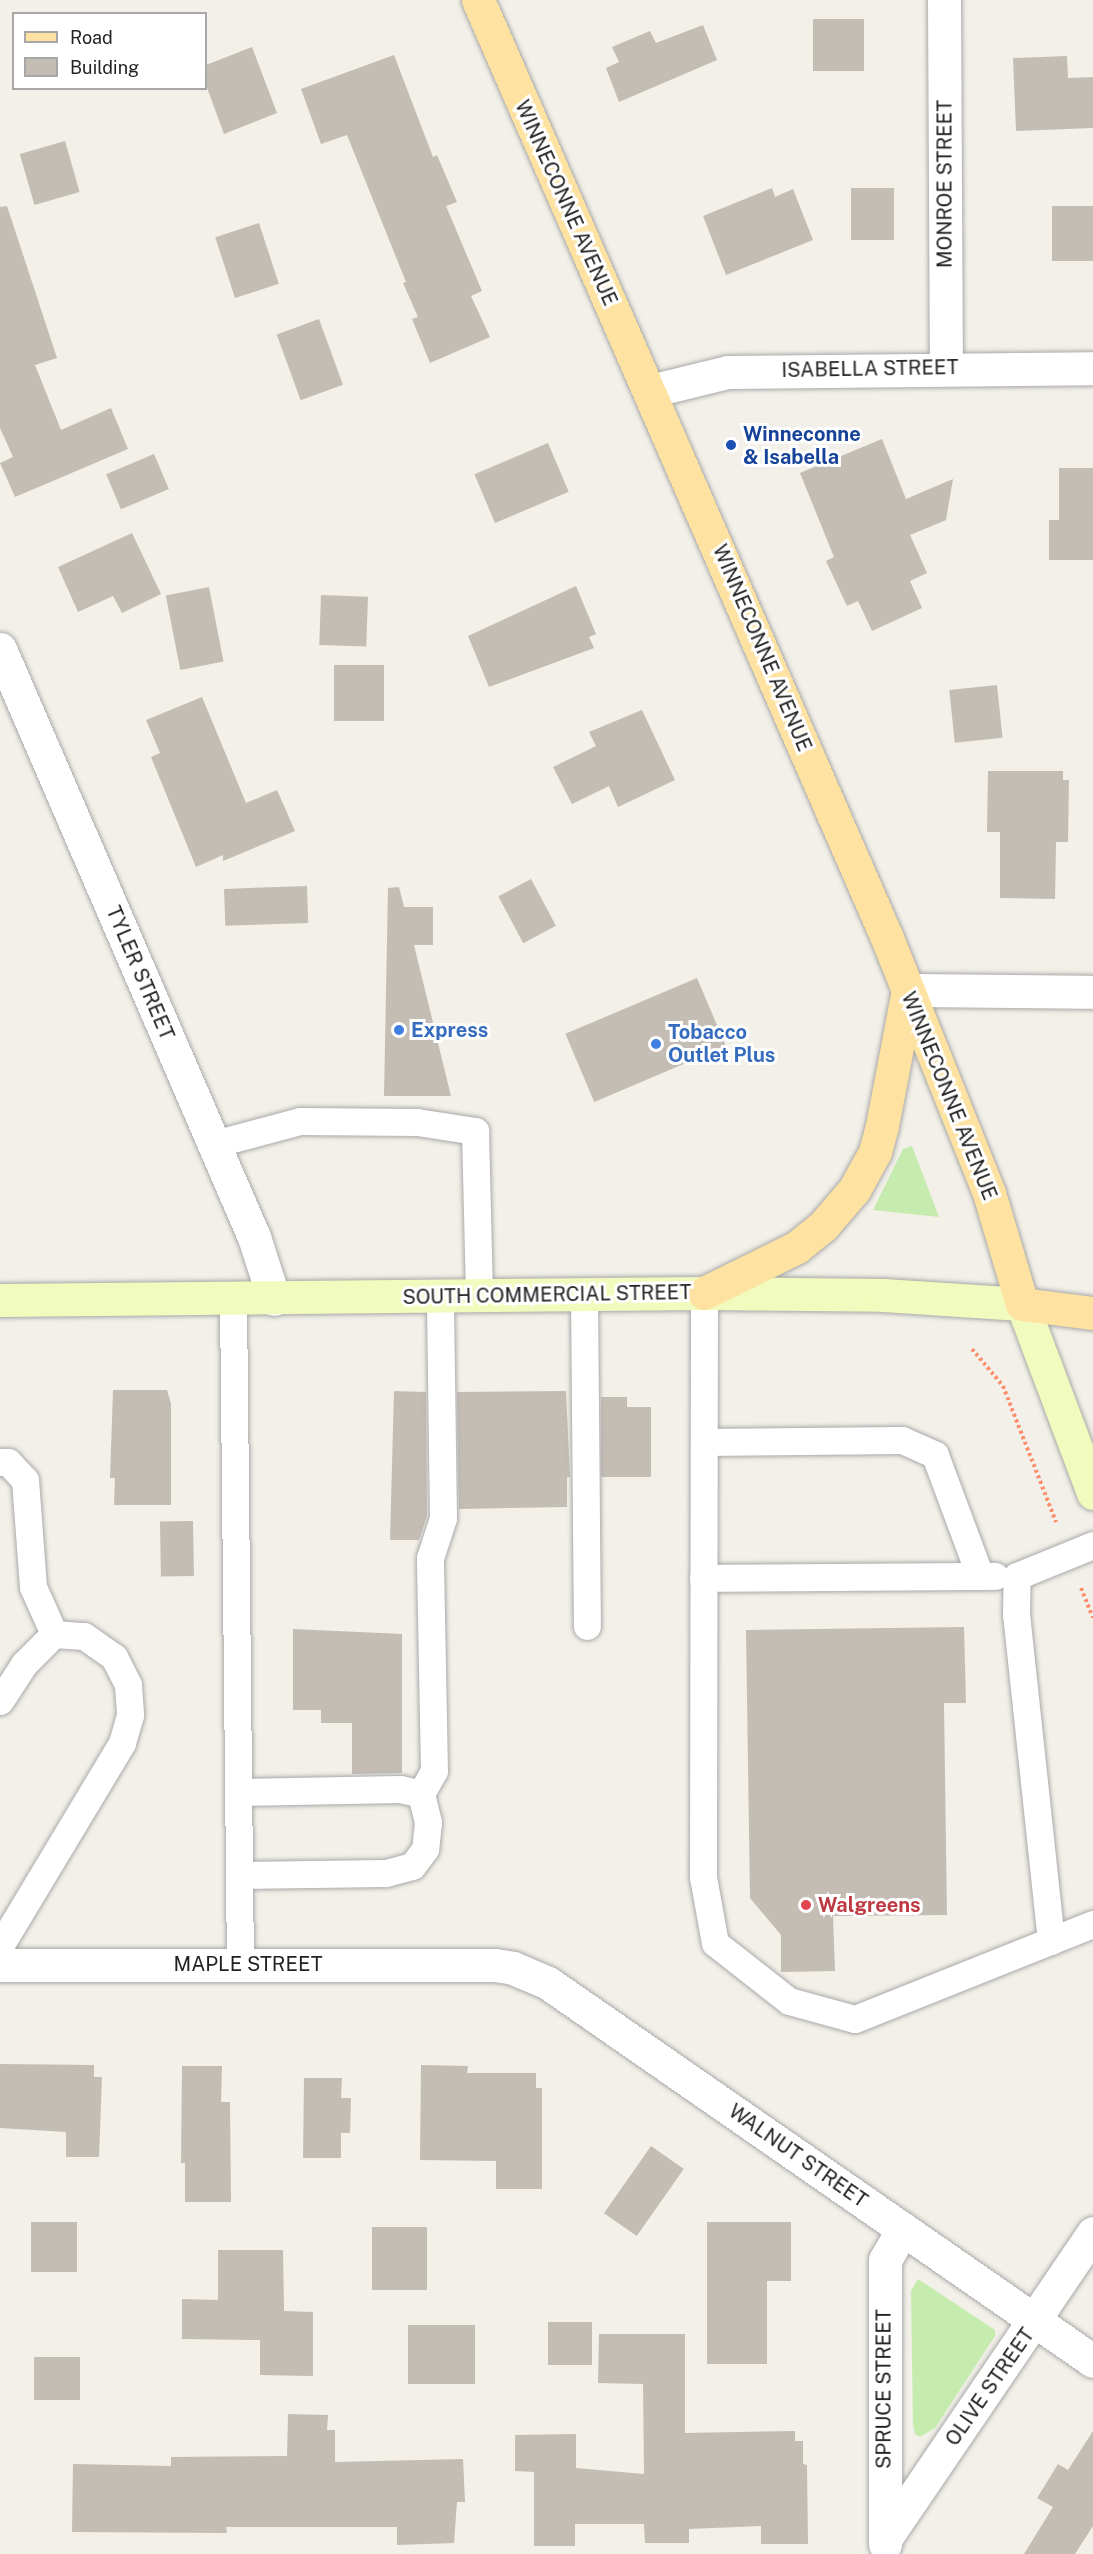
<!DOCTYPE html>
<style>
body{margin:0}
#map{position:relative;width:1093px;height:2554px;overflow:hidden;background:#f2f0e8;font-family:"Public Sans",sans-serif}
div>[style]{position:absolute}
.grass>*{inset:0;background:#c5ecae}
.building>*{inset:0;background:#c3bdb4;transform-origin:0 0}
.path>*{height:4px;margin-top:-2px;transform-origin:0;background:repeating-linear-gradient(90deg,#fd8f6e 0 3px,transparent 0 6px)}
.roads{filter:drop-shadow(0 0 2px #a9a9a9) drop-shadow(0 0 2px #a9a9a9)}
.service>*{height:27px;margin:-13.5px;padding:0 13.5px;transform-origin:13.5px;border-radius:13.5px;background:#fff}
.minor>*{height:33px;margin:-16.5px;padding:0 16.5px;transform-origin:16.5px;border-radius:16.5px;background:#fff}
.tertiary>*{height:33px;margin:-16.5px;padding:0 16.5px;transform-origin:16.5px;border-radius:16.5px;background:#fff}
.secondary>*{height:33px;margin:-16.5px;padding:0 16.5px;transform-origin:16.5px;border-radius:16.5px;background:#f0fbbd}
.primary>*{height:33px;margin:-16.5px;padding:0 16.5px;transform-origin:16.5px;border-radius:16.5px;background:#fee2a1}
.dots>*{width:16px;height:16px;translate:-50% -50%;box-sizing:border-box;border:3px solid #fff;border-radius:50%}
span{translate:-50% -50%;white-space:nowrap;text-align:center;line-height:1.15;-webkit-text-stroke:6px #fff;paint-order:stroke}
.street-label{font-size:20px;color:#222}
.transit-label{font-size:20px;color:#164399;font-weight:700}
.left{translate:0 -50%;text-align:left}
.shop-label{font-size:20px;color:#366cbe;font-weight:700}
.health-label{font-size:20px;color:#be3a42;font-weight:700}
.legend{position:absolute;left:12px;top:12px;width:195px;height:78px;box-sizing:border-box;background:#fff;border:2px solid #a7a7a7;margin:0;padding:8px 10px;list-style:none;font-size:18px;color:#222}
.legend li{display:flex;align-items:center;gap:12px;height:30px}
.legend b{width:30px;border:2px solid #a7a7a7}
</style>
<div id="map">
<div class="grass">
<div style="clip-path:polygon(912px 1146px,939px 1217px,873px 1210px,903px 1149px)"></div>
<div style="clip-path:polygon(918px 2279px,995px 2330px,995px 2336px,935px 2428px,920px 2437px,915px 2434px,913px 2425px,911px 2291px)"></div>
</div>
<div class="building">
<div style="left:813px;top:19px;width:51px;height:52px"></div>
<div style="clip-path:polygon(703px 25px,717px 60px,619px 102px,606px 68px,619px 62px,612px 47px,650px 31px,656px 43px)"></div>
<div style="clip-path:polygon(252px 47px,277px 113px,224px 134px,206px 85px,206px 65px)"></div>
<div style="clip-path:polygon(394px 55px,433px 157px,437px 155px,457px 202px,446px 206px,482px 291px,471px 296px,490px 337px,430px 363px,412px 319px,418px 317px,403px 283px,406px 282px,347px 135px,321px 144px,301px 89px)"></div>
<div style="clip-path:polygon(1067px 56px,1068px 78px,1093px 77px,1093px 128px,1016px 131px,1013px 58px)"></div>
<div style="left:65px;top:141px;width:53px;height:47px;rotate:74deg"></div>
<div style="clip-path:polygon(772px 188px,775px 197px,793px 189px,813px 240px,726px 275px,703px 216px)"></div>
<div style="left:851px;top:188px;width:43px;height:52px"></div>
<div style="clip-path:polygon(7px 206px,57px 358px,35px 365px,61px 430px,111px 408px,128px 449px,15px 497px,0 463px,13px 457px,0 428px,0 207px)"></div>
<div style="left:1052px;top:206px;width:41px;height:55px"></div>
<div style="left:259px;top:223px;width:64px;height:46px;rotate:72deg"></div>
<div style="left:319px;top:319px;width:70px;height:45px;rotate:70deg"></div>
<div style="clip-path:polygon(882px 439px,906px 499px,953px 479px,946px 520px,910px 535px,927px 573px,910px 581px,922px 608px,872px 631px,858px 601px,847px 606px,826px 561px,834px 557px,800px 473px)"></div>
<div style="left:548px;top:443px;width:53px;height:80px;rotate:67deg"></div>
<div style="left:154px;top:454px;width:38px;height:52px;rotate:67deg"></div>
<div style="clip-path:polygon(1059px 468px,1093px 468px,1093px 560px,1049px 560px,1049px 520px,1059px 520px)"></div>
<div style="clip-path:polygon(132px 533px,161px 594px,122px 613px,113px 596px,78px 612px,58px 567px)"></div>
<div style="clip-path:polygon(576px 586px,596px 634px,589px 637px,594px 648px,489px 687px,468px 636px)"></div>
<div style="left:209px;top:587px;width:76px;height:44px;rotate:79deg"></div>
<div style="left:321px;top:595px;width:47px;height:50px;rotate:2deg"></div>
<div style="left:334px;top:665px;width:50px;height:56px"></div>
<div style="left:997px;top:685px;width:53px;height:48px;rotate:84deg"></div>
<div style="clip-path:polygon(202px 697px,246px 803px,277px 790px,295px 831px,223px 861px,223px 855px,196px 867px,151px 757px,160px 753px,146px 720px)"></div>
<div style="clip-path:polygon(642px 710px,675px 780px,618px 807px,609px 786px,572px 804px,553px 767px,596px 746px,589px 732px)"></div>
<div style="clip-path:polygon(988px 771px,1063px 771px,1063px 780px,1069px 780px,1068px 842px,1056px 842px,1055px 899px,1000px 898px,1000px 832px,987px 832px)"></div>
<div style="left:531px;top:879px;width:53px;height:37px;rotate:62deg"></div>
<div style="left:307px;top:886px;width:37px;height:83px;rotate:88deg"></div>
<div style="clip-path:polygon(399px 887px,404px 907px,433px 907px,433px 945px,414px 945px,451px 1096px,384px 1096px,388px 888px)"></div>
<div style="left:697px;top:978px;width:74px;height:143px;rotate:67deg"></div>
<div style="clip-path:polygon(113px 1390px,167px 1390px,171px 1404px,171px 1505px,114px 1505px,115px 1478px,110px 1478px)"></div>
<div style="clip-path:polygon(394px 1391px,426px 1392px,427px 1516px,419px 1540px,390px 1540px)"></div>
<div style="clip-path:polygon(566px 1391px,570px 1477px,567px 1477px,567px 1507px,459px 1509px,457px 1392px)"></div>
<div style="clip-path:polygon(601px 1397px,627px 1397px,627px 1407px,651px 1407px,651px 1477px,601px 1477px)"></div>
<div style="left:193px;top:1521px;width:55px;height:33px;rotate:89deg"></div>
<div style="clip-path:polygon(964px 1627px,966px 1703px,944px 1703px,947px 1915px,833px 1916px,835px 1971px,781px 1972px,781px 1935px,750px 1898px,746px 1630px)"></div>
<div style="clip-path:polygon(293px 1629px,402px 1634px,402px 1773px,352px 1774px,352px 1723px,321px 1723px,321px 1710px,293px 1710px)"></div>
<div style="clip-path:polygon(0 2064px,94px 2065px,94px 2077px,102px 2077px,99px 2157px,66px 2157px,66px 2132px,0 2128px)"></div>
<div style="clip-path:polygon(421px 2065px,468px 2066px,467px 2073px,536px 2073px,536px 2088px,542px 2088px,542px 2189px,496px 2189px,496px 2161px,420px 2160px)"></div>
<div style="clip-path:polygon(182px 2066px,222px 2066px,221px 2102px,230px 2102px,231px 2202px,185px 2202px,185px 2163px,181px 2163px)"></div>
<div style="clip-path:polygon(304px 2078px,342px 2078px,341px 2098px,351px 2098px,350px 2133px,341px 2133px,341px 2158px,303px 2158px)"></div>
<div style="left:651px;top:2146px;width:40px;height:82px;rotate:35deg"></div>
<div style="left:77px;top:2222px;width:50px;height:46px;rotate:90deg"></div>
<div style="clip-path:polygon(707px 2222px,791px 2222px,791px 2281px,767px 2281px,767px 2364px,707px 2364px)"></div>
<div style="left:372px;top:2227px;width:55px;height:63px"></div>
<div style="clip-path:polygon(218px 2250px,283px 2250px,284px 2311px,313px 2312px,313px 2376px,260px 2375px,260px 2340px,182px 2339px,182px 2299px,218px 2300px)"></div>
<div style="left:548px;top:2322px;width:44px;height:43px"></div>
<div style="left:475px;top:2325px;width:59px;height:67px;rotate:90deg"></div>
<div style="clip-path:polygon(599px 2334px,685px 2334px,685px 2433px,795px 2431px,795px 2441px,803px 2441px,803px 2464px,807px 2465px,808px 2544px,761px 2544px,761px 2526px,689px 2529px,689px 2543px,645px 2543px,644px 2524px,575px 2524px,575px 2546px,534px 2546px,534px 2472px,515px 2471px,515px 2435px,576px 2434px,576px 2468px,644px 2474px,643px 2384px,598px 2383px)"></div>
<div style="left:34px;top:2357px;width:46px;height:43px"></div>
<div style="clip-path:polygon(288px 2414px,328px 2415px,327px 2430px,335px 2430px,335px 2462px,463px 2459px,465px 2502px,457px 2502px,454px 2543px,397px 2545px,397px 2527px,226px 2527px,227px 2533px,72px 2532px,73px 2464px,171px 2466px,171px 2457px,287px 2456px)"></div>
<div style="clip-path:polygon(1093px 2431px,1093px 2526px,1075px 2554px,1024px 2554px,1053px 2507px,1037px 2498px,1058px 2464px,1068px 2470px)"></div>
</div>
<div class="path">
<div style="left:972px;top:1349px;width:48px;rotate:50deg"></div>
<div style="left:1003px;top:1386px;width:146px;rotate:68.7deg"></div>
<div style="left:1081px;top:1588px;width:32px;rotate:68deg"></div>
</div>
<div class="roads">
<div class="service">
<div style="left:214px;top:1144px;width:89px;rotate:-15deg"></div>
<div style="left:300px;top:1121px;width:117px;rotate:0.5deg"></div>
<div style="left:417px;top:1122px;width:59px;rotate:8.8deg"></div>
<div style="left:475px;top:1131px;width:164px;rotate:88.6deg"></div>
<div style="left:584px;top:1293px;width:333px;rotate:89.5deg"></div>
<div style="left:704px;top:1293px;width:584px;rotate:90.1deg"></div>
<div style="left:703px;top:1877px;width:67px;rotate:79.7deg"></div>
<div style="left:715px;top:1943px;width:94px;rotate:38.1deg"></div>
<div style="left:789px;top:2001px;width:68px;rotate:15.3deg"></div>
<div style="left:855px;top:2019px;width:256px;rotate:-21.8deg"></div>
<div style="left:233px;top:1299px;width:665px;rotate:89.4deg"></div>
<div style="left:704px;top:1442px;width:198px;rotate:-0.6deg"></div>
<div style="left:902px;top:1440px;width:36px;rotate:24deg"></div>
<div style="left:935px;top:1455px;width:129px;rotate:69.6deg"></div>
<div style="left:0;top:1462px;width:8px"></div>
<div style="left:8px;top:1462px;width:25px;rotate:47deg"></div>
<div style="left:25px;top:1480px;width:107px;rotate:85.7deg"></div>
<div style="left:33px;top:1587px;width:51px;rotate:65.9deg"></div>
<div style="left:703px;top:1578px;width:292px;rotate:-0.4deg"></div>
<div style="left:0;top:1701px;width:44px;rotate:-57deg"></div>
<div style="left:24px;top:1664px;width:42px;rotate:-45deg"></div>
<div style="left:54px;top:1634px;width:30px;rotate:4deg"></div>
<div style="left:84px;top:1636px;width:37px;rotate:35deg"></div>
<div style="left:114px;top:1657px;width:31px;rotate:63deg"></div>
<div style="left:128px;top:1685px;width:30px;rotate:86deg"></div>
<div style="left:130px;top:1715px;width:29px;rotate:106deg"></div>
<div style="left:122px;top:1743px;width:237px;rotate:121deg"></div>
<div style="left:239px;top:1792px;width:161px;rotate:-1.1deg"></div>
<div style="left:400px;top:1789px;width:22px;rotate:13deg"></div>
<div style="left:421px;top:1794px;width:29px;rotate:76deg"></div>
<div style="left:428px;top:1822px;width:27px;rotate:96deg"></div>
<div style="left:425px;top:1849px;width:21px;rotate:127deg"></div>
<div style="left:412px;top:1866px;width:28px;rotate:165deg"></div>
<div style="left:385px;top:1873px;width:146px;rotate:179.2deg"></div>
<div style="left:421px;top:1794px;width:26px;rotate:-61deg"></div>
<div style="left:434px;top:1771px;width:213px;rotate:-91.1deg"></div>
<div style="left:430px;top:1558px;width:42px;rotate:-72deg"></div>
<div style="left:443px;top:1518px;width:222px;rotate:-90.8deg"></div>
<div style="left:1051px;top:1941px;width:328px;rotate:-96.1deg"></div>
<div style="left:1016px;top:1615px;width:39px;rotate:-89deg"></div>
<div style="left:1017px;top:1576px;width:82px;rotate:-22.2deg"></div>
</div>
<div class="minor">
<div style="left:944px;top:0;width:368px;rotate:89.7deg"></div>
<div style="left:650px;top:391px;width:80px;rotate:-13.7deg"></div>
<div style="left:728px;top:372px;width:365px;rotate:-0.6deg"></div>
<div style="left:0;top:649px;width:641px;rotate:66.64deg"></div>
<div style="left:254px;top:1237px;width:65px;rotate:72.1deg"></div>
<div style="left:0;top:1965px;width:495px"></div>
<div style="left:495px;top:1965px;width:18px;rotate:9deg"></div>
<div style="left:513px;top:1968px;width:38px;rotate:23deg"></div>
<div style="left:548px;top:1983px;width:663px;rotate:34.74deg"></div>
<div style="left:885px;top:2539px;width:370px;rotate:-55.8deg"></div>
<div style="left:885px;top:2544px;width:284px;rotate:-90deg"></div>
<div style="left:885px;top:2260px;width:36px;rotate:-60deg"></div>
</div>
<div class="tertiary">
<div style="left:908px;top:990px;width:185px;rotate:0.6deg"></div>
</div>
<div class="secondary">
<div style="left:0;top:1300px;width:704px;rotate:-0.57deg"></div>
<div style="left:704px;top:1293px;width:179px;rotate:0.6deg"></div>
<div style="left:883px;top:1295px;width:139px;rotate:3.7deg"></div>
<div style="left:1022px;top:1304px;width:202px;rotate:69.4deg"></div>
</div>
<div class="primary">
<div style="left:478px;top:0;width:1023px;rotate:66.44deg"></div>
<div style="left:887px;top:938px;width:275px;rotate:68.2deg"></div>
<div style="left:989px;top:1193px;width:116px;rotate:73.4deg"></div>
<div style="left:1022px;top:1304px;width:72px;rotate:7.2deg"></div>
<div style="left:704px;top:1293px;width:104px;rotate:-26.3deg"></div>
<div style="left:797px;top:1247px;width:33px;rotate:-39deg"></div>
<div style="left:823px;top:1226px;width:48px;rotate:-49.3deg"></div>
<div style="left:854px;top:1190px;width:43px;rotate:-61.1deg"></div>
<div style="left:875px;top:1152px;width:27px;rotate:-75deg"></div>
<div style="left:882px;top:1126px;width:138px;rotate:-79.2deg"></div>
</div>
</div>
<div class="dots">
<div style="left:731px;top:445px;background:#1a4fb4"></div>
<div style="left:399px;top:1030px;background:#3f7fe0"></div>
<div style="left:656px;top:1044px;background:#3f7fe0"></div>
<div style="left:806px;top:1905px;background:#e0444e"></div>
</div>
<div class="street-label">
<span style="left:945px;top:184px;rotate:-90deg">MONROE STREET</span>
<span style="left:566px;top:203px;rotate:66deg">WINNECONNE AVENUE</span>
<span style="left:870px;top:369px;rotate:-1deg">ISABELLA STREET</span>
<span style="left:762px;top:648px;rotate:67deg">WINNECONNE AVENUE</span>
<span style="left:140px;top:973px;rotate:67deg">TYLER STREET</span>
<span style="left:949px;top:1096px;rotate:68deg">WINNECONNE AVENUE</span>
<span style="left:547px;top:1295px;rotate:-1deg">SOUTH COMMERCIAL STREET</span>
<span style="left:248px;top:1964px">MAPLE STREET</span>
<span style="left:798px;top:2156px;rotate:35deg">WALNUT STREET</span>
<span style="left:990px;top:2387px;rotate:-55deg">OLIVE STREET</span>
<span style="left:884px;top:2389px;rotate:-90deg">SPRUCE STREET</span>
</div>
<div class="transit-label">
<span class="left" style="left:743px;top:446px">Winneconne<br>&amp; Isabella</span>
</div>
<div class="shop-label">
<span class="left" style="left:411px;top:1030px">Express</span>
<span class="left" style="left:668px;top:1044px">Tobacco<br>Outlet Plus</span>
</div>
<div class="health-label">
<span class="left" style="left:818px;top:1905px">Walgreens</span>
</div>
<ul class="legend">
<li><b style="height:8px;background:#fee2a1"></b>Road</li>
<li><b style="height:16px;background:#c3bdb4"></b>Building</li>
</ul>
</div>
